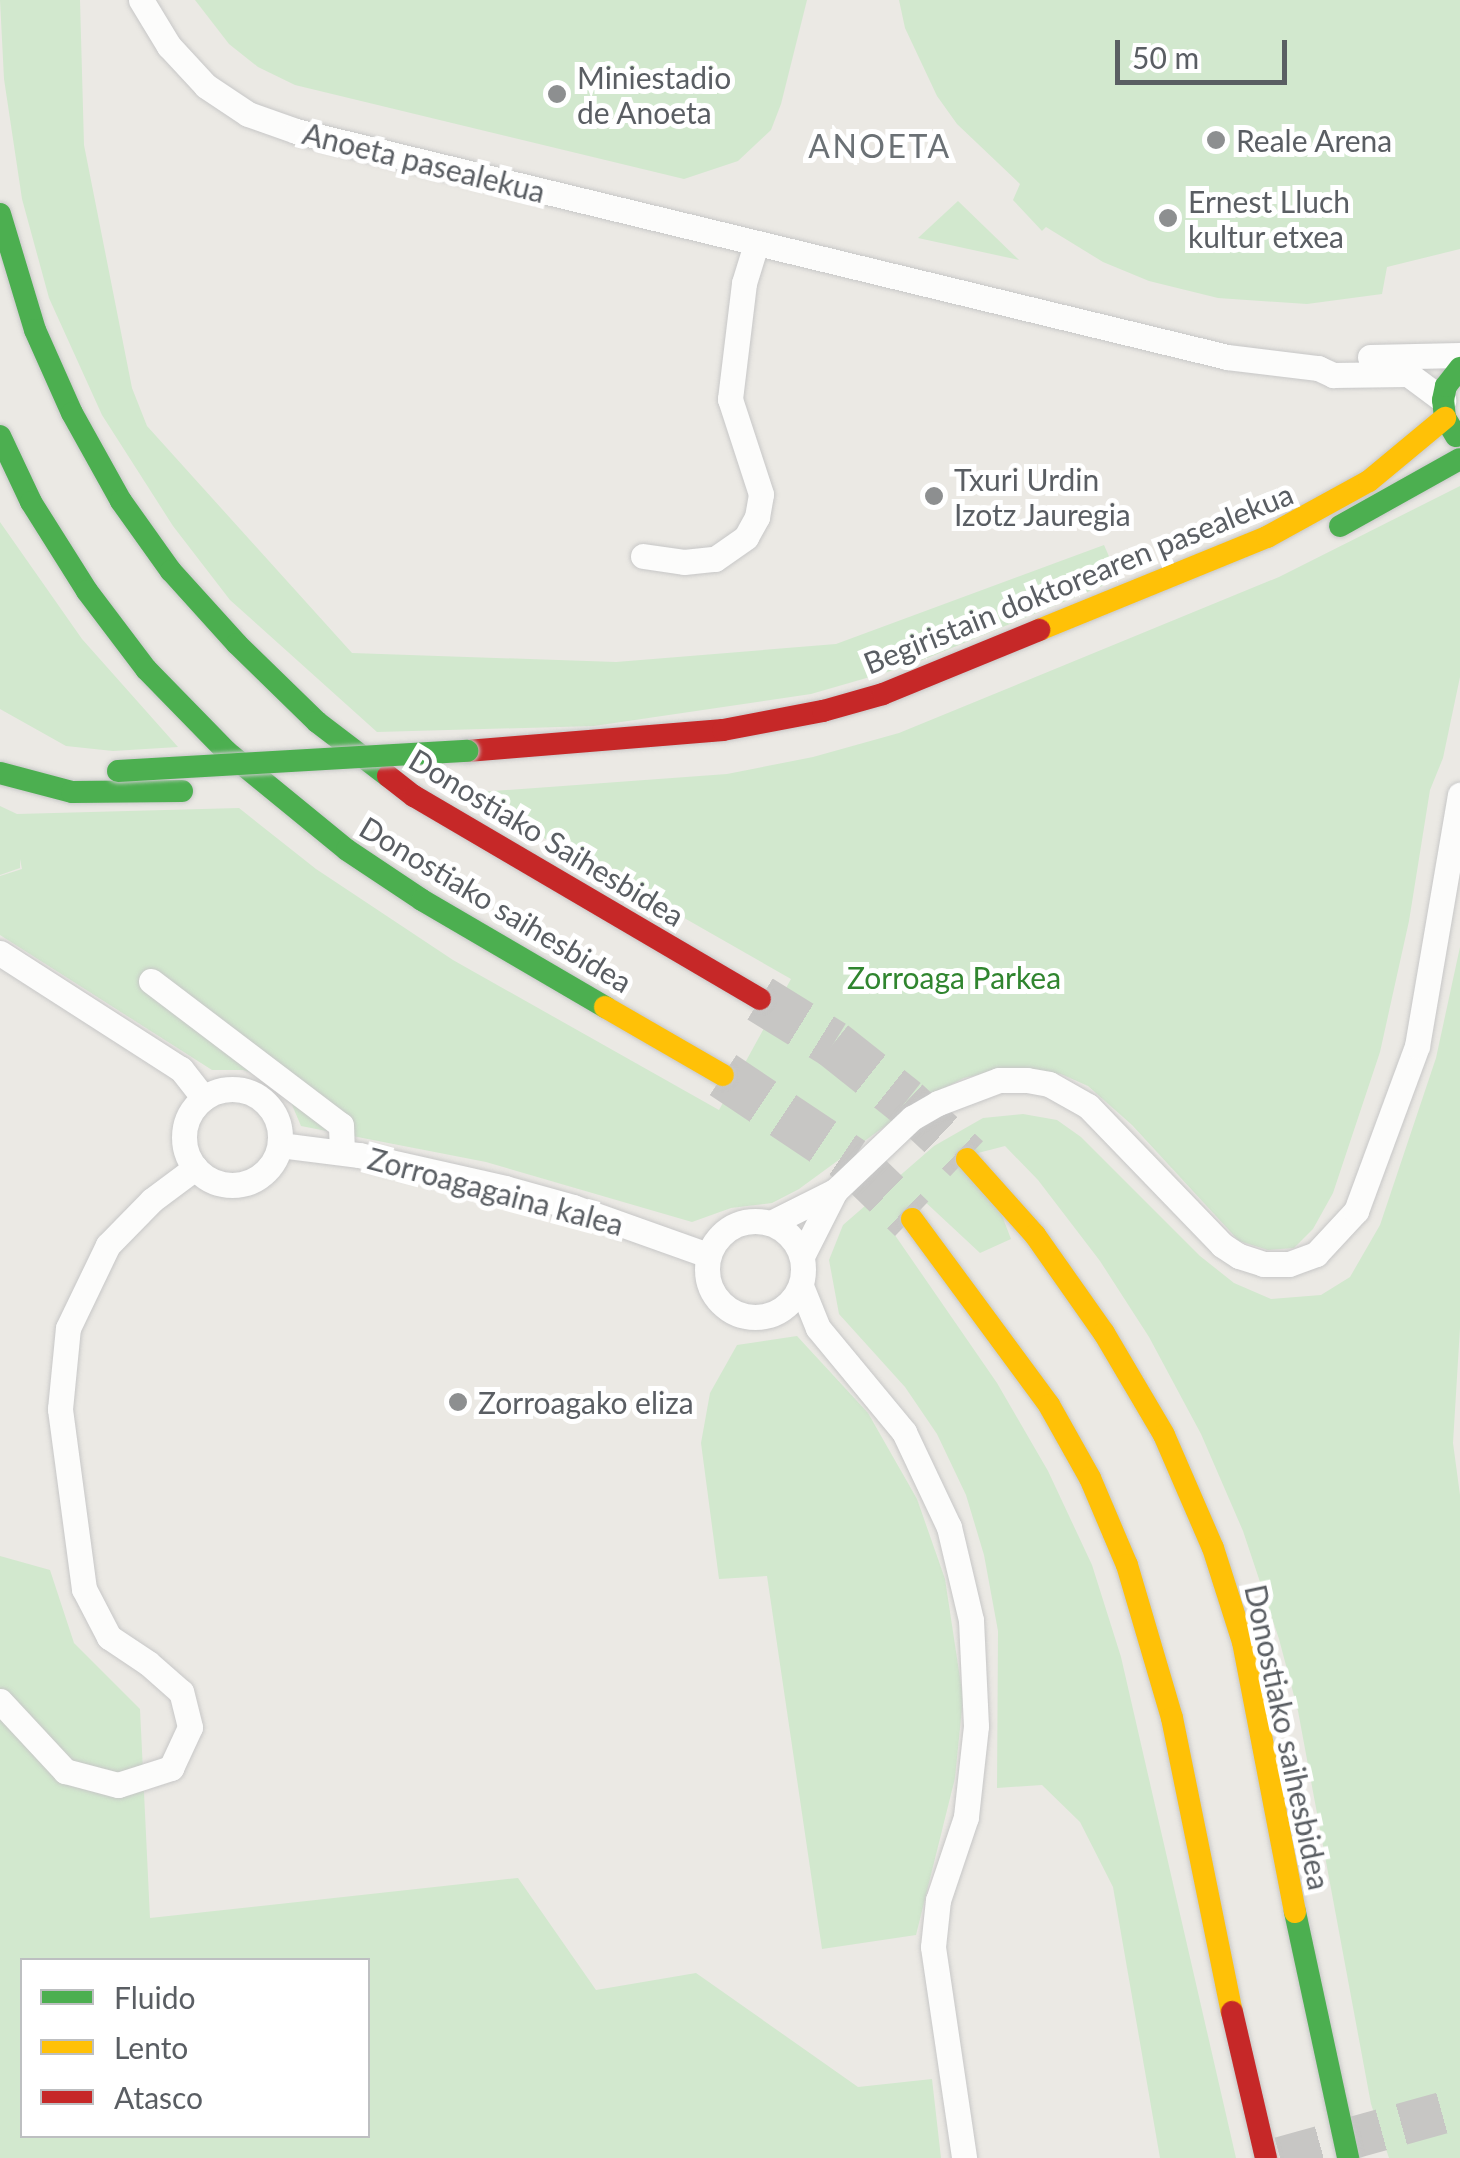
<!DOCTYPE html>
<style>
body{margin:0}
#map{position:relative;width:1460px;height:2158px;overflow:hidden;background:#ebe9e4;font-family:Lato,sans-serif}
div>[style]{position:absolute}
.green>*{inset:0;background:#d2e8ce}
.primary-tunnel>*{height:42px;margin-top:-21px;transform-origin:0;background:repeating-linear-gradient(90deg,#c7c6c4 0 42px,transparent 0 63px)}
.highway-tunnel>*{height:48px;margin-top:-24px;transform-origin:0;background:repeating-linear-gradient(90deg,#c7c6c4 0 48px,transparent 0 72px)}
.roads{filter:drop-shadow(0 0 2px #c7c7c7) drop-shadow(0 0 2px #c7c7c7)}
.street>*{height:25px;margin:-12.5px;padding:0 12.5px;transform-origin:12.5px;border-radius:12.5px;background:#fcfcfb}
.street>.ring{margin:-12.5px;padding:0;box-sizing:content-box;background:none;border:25px solid #fcfcfb;border-radius:50%}
.fast>*{height:22px;margin:-11px;padding:0 11px;transform-origin:11px;border-radius:11px;background:#4caf50}
.slow>*{height:22px;margin:-11px;padding:0 11px;transform-origin:11px;border-radius:11px;background:#ffc107}
.jam>*{height:22px;margin:-11px;padding:0 11px;transform-origin:11px;border-radius:11px;background:#c62828}
.bridges{filter:drop-shadow(0 0 2px #c8c8c8) drop-shadow(0 0 2px #c8c8c8)}
.fast-bridge>*{height:22px;margin:-11px;padding:0 11px;transform-origin:11px;border-radius:11px;background:#4caf50}
.dots>*{width:28px;height:28px;translate:-50% -50%;box-sizing:border-box;border:5px solid #fff;border-radius:50%}
span{translate:-50% -50%;white-space:nowrap;text-align:center;line-height:1.15;-webkit-text-stroke:10px #fff;paint-order:stroke}
.poi-label{font-size:30px;color:#5a5e63}
.left{translate:0 -50%;text-align:left}
.street-label{font-size:30px;color:#5a5e63}
.park-label{font-size:30px;color:#30852f}
.neighbourhood-label{font-size:32px;color:#6b7175;letter-spacing:2.5px}
.legend{position:absolute;left:20px;top:1958px;width:350px;height:180px;box-sizing:border-box;background:#fff;border:2px solid #bdbfc1;margin:0;padding:12px 18px;list-style:none;font-size:30px;color:#5a5e63}
.legend li{display:flex;align-items:center;gap:20px;height:50px}
.legend b{width:50px;border:2px solid #bdbfc1}
.scale{position:absolute;left:1115px;top:40px;width:172px;height:45px;box-sizing:border-box;border:5px solid #5a5e63;border-top:0;padding-left:12px;font-size:30px;line-height:35px;white-space:nowrap;color:#5a5e63;-webkit-text-stroke:8px #fff;paint-order:stroke}
</style>
<div id="map">
<div class="green">
<div style="clip-path:polygon(0 0,80px 0,84px 145px,132px 388px,147px 426px,352px 653px,616px 662px,836px 644px,1104px 545px,1119px 579px,908px 666px,811px 694px,594px 726px,377px 732px,230px 600px,173px 526px,102px 415px,49px 298px,22px 199px,4px 79px)"></div>
<div style="clip-path:polygon(195px 0,807px 0,781px 104px,771px 130px,738px 161px,684px 179px,295px 85px,258px 67px,229px 44px)"></div>
<div style="clip-path:polygon(899px 0,1460px 0,1460px 249px,1387px 267px,1382px 294px,1307px 304px,1218px 298px,1149px 281px,1103px 262px,1046px 227px,1042px 231px,1013px 200px,1020px 184px,957px 124px,937px 96px,905px 28px)"></div>
<div style="clip-path:polygon(958px 201px,1019px 260px,918px 238px)"></div>
<div style="clip-path:polygon(1460px 486px,1460px 677px,1443px 758px,1430px 790px,1409px 921px,1380px 1052px,1333px 1193px,1313px 1229px,1294px 1248px,1268px 1250px,1239px 1241px,1132px 1125px,1088px 1086px,1061px 1074px,1008px 1068px,964px 1078px,922px 1099px,799px 1189px,772px 1203px,731px 1208px,692px 1222px,486px 1162px,301px 1126px,290px 1100px,261px 1076px,243px 1070px,212px 1070px,0 935px,0 876px,22px 869px,20px 859px,20px 868px,0 875px,0 806px,17px 814px,239px 808px,316px 869px,453px 960px,719px 1110px,791px 979px,465px 793px,727px 774px,813px 757px,899px 733px,1279px 577px)"></div>
<div style="clip-path:polygon(0 522px,82px 639px,178px 747px,113px 751px,66px 746px,0 709px)"></div>
<div style="clip-path:polygon(1460px 947px,1460px 1328px,1453px 1443px,1460px 1495px,1460px 2158px,1389px 2158px,1371px 2104px,1298px 1711px,1279px 1639px,1243px 1531px,1201px 1434px,1149px 1337px,1100px 1261px,1038px 1180px,1005px 1146px,978px 1153px,1011px 1239px,980px 1253px,921px 1198px,890px 1228px,997px 1383px,1048px 1471px,1092px 1565px,1121px 1657px,1236px 2158px,1160px 2158px,1113px 1887px,1080px 1822px,1042px 1785px,997px 1788px,998px 1631px,984px 1555px,966px 1495px,937px 1434px,905px 1387px,839px 1314px,829px 1260px,843px 1225px,934px 1146px,983px 1118px,1023px 1114px,1057px 1120px,1081px 1137px,1200px 1256px,1234px 1283px,1271px 1299px,1321px 1295px,1350px 1277px,1380px 1225px,1436px 1058px)"></div>
<div style="clip-path:polygon(797px 1336px,868px 1413px,917px 1499px,945px 1579px,963px 1698px,955px 1778px,916px 1935px,822px 1949px,767px 1576px,719px 1579px,701px 1443px,710px 1393px,737px 1345px)"></div>
<div style="clip-path:polygon(evenodd,0 1556px,50px 1570px,74px 1643px,140px 1709px,150px 1918px,518px 1878px,596px 1990px,696px 1973px,858px 2087px,932px 2079px,941px 2158px,0 2158px,0 1556px,22px 1960px,368px 1960px,368px 2136px,22px 2136px,22px 1960px)"></div>
</div>
<div class="primary-tunnel">
<div style="left:1280px;top:2158px;width:187px;rotate:-15.5deg"></div>
</div>
<div class="highway-tunnel">
<div style="left:760px;top:999px;width:86px;rotate:31.7deg"></div>
<div style="left:833px;top:1044px;width:93px;rotate:38.5deg"></div>
<div style="left:906px;top:1102px;width:83px;rotate:43.1deg"></div>
<div style="left:723px;top:1075px;width:155px;rotate:33.7deg"></div>
<div style="left:852px;top:1161px;width:83px;rotate:44deg"></div>
</div>
<div class="roads">
<div class="street">
<div style="left:141px;top:0;width:54px;rotate:58.7deg"></div>
<div style="left:169px;top:46px;width:54px;rotate:47.2deg"></div>
<div style="left:206px;top:86px;width:50px;rotate:33.7deg"></div>
<div style="left:248px;top:114px;width:51px;rotate:19.5deg"></div>
<div style="left:296px;top:131px;width:958px;rotate:13.64deg"></div>
<div style="left:1227px;top:357px;width:92px;rotate:6.9deg"></div>
<div style="left:1318px;top:368px;width:17px;rotate:25deg"></div>
<div style="left:1333px;top:375px;width:75px;rotate:-0.8deg"></div>
<div style="left:1408px;top:374px;width:44px;rotate:36.6deg"></div>
<div style="left:1370px;top:357px;width:90px;rotate:-1.3deg"></div>
<div style="left:643px;top:556px;width:41px;rotate:8.3deg"></div>
<div style="left:684px;top:562px;width:31px;rotate:-6deg"></div>
<div style="left:715px;top:559px;width:38px;rotate:-35deg"></div>
<div style="left:746px;top:537px;width:23px;rotate:-61deg"></div>
<div style="left:757px;top:517px;width:23px;rotate:-80deg"></div>
<div style="left:761px;top:494px;width:100px;rotate:-108.1deg"></div>
<div style="left:730px;top:399px;width:117px;rotate:-83.1deg"></div>
<div style="left:744px;top:283px;width:41px;rotate:-72.9deg"></div>
<div style="left:0;top:953px;width:215px;rotate:32.7deg"></div>
<div style="left:181px;top:1069px;width:37px;rotate:52deg"></div>
<div style="left:151px;top:981px;width:238px;rotate:37.2deg"></div>
<div style="left:341px;top:1125px;width:27px;rotate:88deg"></div>
<div class="ring" style="left:184px;top:1089px;width:71px;height:71px"></div>
<div style="left:280px;top:1145px;width:80px;rotate:7.2deg"></div>
<div style="left:359px;top:1155px;width:150px;rotate:12.7deg"></div>
<div style="left:505px;top:1188px;width:71px;rotate:15.6deg"></div>
<div style="left:573px;top:1207px;width:143px;rotate:19.6deg"></div>
<div class="ring" style="left:707px;top:1221px;width:71px;height:71px"></div>
<div style="left:771px;top:1223px;width:72px;rotate:-26.6deg"></div>
<div style="left:835px;top:1191px;width:106px;rotate:-43.5deg"></div>
<div style="left:912px;top:1118px;width:30px;rotate:-30deg"></div>
<div style="left:938px;top:1103px;width:65px;rotate:-20.7deg"></div>
<div style="left:999px;top:1080px;width:28px"></div>
<div style="left:1027px;top:1080px;width:22px;rotate:10deg"></div>
<div style="left:1049px;top:1084px;width:45px;rotate:29.4deg"></div>
<div style="left:1088px;top:1106px;width:193px;rotate:46deg"></div>
<div style="left:1222px;top:1245px;width:20px;rotate:33deg"></div>
<div style="left:1239px;top:1256px;width:25px;rotate:18deg"></div>
<div style="left:1263px;top:1264px;width:26px"></div>
<div style="left:1289px;top:1264px;width:29px;rotate:-20deg"></div>
<div style="left:1316px;top:1254px;width:59px;rotate:-47.1deg"></div>
<div style="left:1356px;top:1211px;width:176px;rotate:-69.7deg"></div>
<div style="left:1417px;top:1046px;width:255px;rotate:-80.3deg"></div>
<div style="left:802px;top:1256px;width:73px;rotate:-63.1deg"></div>
<div style="left:801px;top:1286px;width:45px;rotate:68deg"></div>
<div style="left:818px;top:1328px;width:135px;rotate:50.4deg"></div>
<div style="left:904px;top:1432px;width:105px;rotate:64.7deg"></div>
<div style="left:949px;top:1527px;width:96px;rotate:76.7deg"></div>
<div style="left:971px;top:1620px;width:106px;rotate:87.3deg"></div>
<div style="left:976px;top:1726px;width:92px;rotate:96.3deg"></div>
<div style="left:966px;top:1817px;width:88px;rotate:108.6deg"></div>
<div style="left:938px;top:1900px;width:47px;rotate:96.1deg"></div>
<div style="left:933px;top:1947px;width:213px;rotate:81.6deg"></div>
<div style="left:0;top:1701px;width:96px;rotate:47.1deg"></div>
<div style="left:65px;top:1771px;width:55px;rotate:14.8deg"></div>
<div style="left:118px;top:1785px;width:56px;rotate:-17.8deg"></div>
<div style="left:171px;top:1768px;width:45px;rotate:-65.1deg"></div>
<div style="left:190px;top:1727px;width:36px;rotate:-104deg"></div>
<div style="left:181px;top:1692px;width:44px;rotate:-138.7deg"></div>
<div style="left:148px;top:1663px;width:47px;rotate:-146.3deg"></div>
<div style="left:109px;top:1637px;width:54px;rotate:-117.5deg"></div>
<div style="left:84px;top:1589px;width:182px;rotate:-97.6deg"></div>
<div style="left:60px;top:1409px;width:81px;rotate:-84.4deg"></div>
<div style="left:68px;top:1328px;width:92px;rotate:-64.3deg"></div>
<div style="left:108px;top:1245px;width:63px;rotate:-45.6deg"></div>
<div style="left:152px;top:1200px;width:54px;rotate:-36.7deg"></div>
</div>
<div class="fast">
<div style="left:0;top:214px;width:121px;rotate:73.2deg"></div>
<div style="left:35px;top:330px;width:91px;rotate:66deg"></div>
<div style="left:72px;top:413px;width:101px;rotate:60.9deg"></div>
<div style="left:121px;top:501px;width:86px;rotate:54.5deg"></div>
<div style="left:171px;top:571px;width:98px;rotate:47.9deg"></div>
<div style="left:237px;top:644px;width:112px;rotate:44.3deg"></div>
<div style="left:317px;top:722px;width:89px;rotate:37.3deg"></div>
<div style="left:0;top:436px;width:73px;rotate:64.8deg"></div>
<div style="left:31px;top:502px;width:105px;rotate:57.8deg"></div>
<div style="left:87px;top:591px;width:98px;rotate:52.9deg"></div>
<div style="left:146px;top:669px;width:115px;rotate:45.7deg"></div>
<div style="left:226px;top:751px;width:156px;rotate:39.3deg"></div>
<div style="left:347px;top:850px;width:90px;rotate:33.7deg"></div>
<div style="left:422px;top:900px;width:212px;rotate:30.3deg"></div>
<div style="left:1456px;top:436px;width:21px;rotate:-121deg"></div>
<div style="left:1445px;top:418px;width:18px;rotate:-96deg"></div>
<div style="left:1443px;top:400px;width:14px;rotate:-78deg"></div>
<div style="left:1446px;top:386px;width:23px;rotate:-52deg"></div>
<div style="left:1340px;top:526px;width:137px;rotate:-29.2deg"></div>
<div style="left:0;top:773px;width:74px;rotate:14.8deg"></div>
<div style="left:72px;top:792px;width:110px;rotate:-0.5deg"></div>
<div style="left:1295px;top:1912px;width:252px;rotate:77.8deg"></div>
</div>
<div class="slow">
<div style="left:1039px;top:630px;width:246px;rotate:-22.2deg"></div>
<div style="left:1267px;top:537px;width:116px;rotate:-28.8deg"></div>
<div style="left:1369px;top:481px;width:99px;rotate:-39.7deg"></div>
<div style="left:605px;top:1007px;width:136px;rotate:30deg"></div>
<div style="left:967px;top:1159px;width:102px;rotate:48.2deg"></div>
<div style="left:1035px;top:1235px;width:120px;rotate:54.9deg"></div>
<div style="left:1104px;top:1333px;width:118px;rotate:59.5deg"></div>
<div style="left:1164px;top:1435px;width:123px;rotate:66.6deg"></div>
<div style="left:1213px;top:1548px;width:99px;rotate:72.3deg"></div>
<div style="left:1243px;top:1642px;width:275px;rotate:79.1deg"></div>
<div style="left:912px;top:1219px;width:231px;rotate:53.6deg"></div>
<div style="left:1049px;top:1405px;width:84px;rotate:60.7deg"></div>
<div style="left:1090px;top:1478px;width:95px;rotate:67deg"></div>
<div style="left:1127px;top:1565px;width:159px;rotate:73.6deg"></div>
<div style="left:1172px;top:1718px;width:300px;rotate:78.5deg"></div>
</div>
<div class="jam">
<div style="left:467px;top:751px;width:257px;rotate:-4.7deg"></div>
<div style="left:723px;top:730px;width:102px;rotate:-10.8deg"></div>
<div style="left:823px;top:711px;width:62px;rotate:-15.8deg"></div>
<div style="left:883px;top:694px;width:169px;rotate:-22.3deg"></div>
<div style="left:388px;top:776px;width:33px;rotate:38deg"></div>
<div style="left:414px;top:796px;width:401px;rotate:30.4deg"></div>
<div style="left:1232px;top:2012px;width:150px;rotate:76.9deg"></div>
</div>
</div>
<div class="bridges">
<div class="fast-bridge">
<div style="left:118px;top:771px;width:350px;rotate:-3.3deg"></div>
</div>
</div>
<div class="dots">
<div style="left:557px;top:94px;background:#8d8f90"></div>
<div style="left:1216px;top:140px;background:#8d8f90"></div>
<div style="left:1168px;top:218px;background:#8d8f90"></div>
<div style="left:934px;top:496px;background:#8d8f90"></div>
<div style="left:458px;top:1402px;background:#8d8f90"></div>
</div>
<div class="poi-label">
<span class="left" style="left:577px;top:94px">Miniestadio<br>de Anoeta</span>
<span class="left" style="left:1236px;top:140px">Reale Arena</span>
<span class="left" style="left:1188px;top:218px">Ernest Lluch<br>kultur etxea</span>
<span class="left" style="left:954px;top:496px">Txuri Urdin<br>Izotz Jauregia</span>
<span class="left" style="left:478px;top:1402px">Zorroagako eliza</span>
</div>
<div class="street-label">
<span style="left:424px;top:162px;rotate:14deg">Anoeta pasealekua</span>
<span style="left:1078px;top:578px;rotate:-22deg">Begiristain doktorearen pasealekua</span>
<span style="left:547px;top:837px;rotate:31deg">Donostiako Saihesbidea</span>
<span style="left:496px;top:904px;rotate:31deg">Donostiako saihesbidea</span>
<span style="left:496px;top:1191px;rotate:15deg">Zorroagagaina kalea</span>
<span style="left:1288px;top:1737px;rotate:78deg">Donostiako saihesbidea</span>
</div>
<div class="park-label">
<span style="left:954px;top:977px">Zorroaga Parkea</span>
</div>
<div class="neighbourhood-label">
<span style="left:880px;top:146px">ANOETA</span>
</div>
<ul class="legend">
<li><b style="height:12px;background:#4caf50"></b>Fluido</li>
<li><b style="height:12px;background:#ffc107"></b>Lento</li>
<li><b style="height:12px;background:#c62828"></b>Atasco</li>
</ul>
<div class="scale">50 m</div>
</div>
